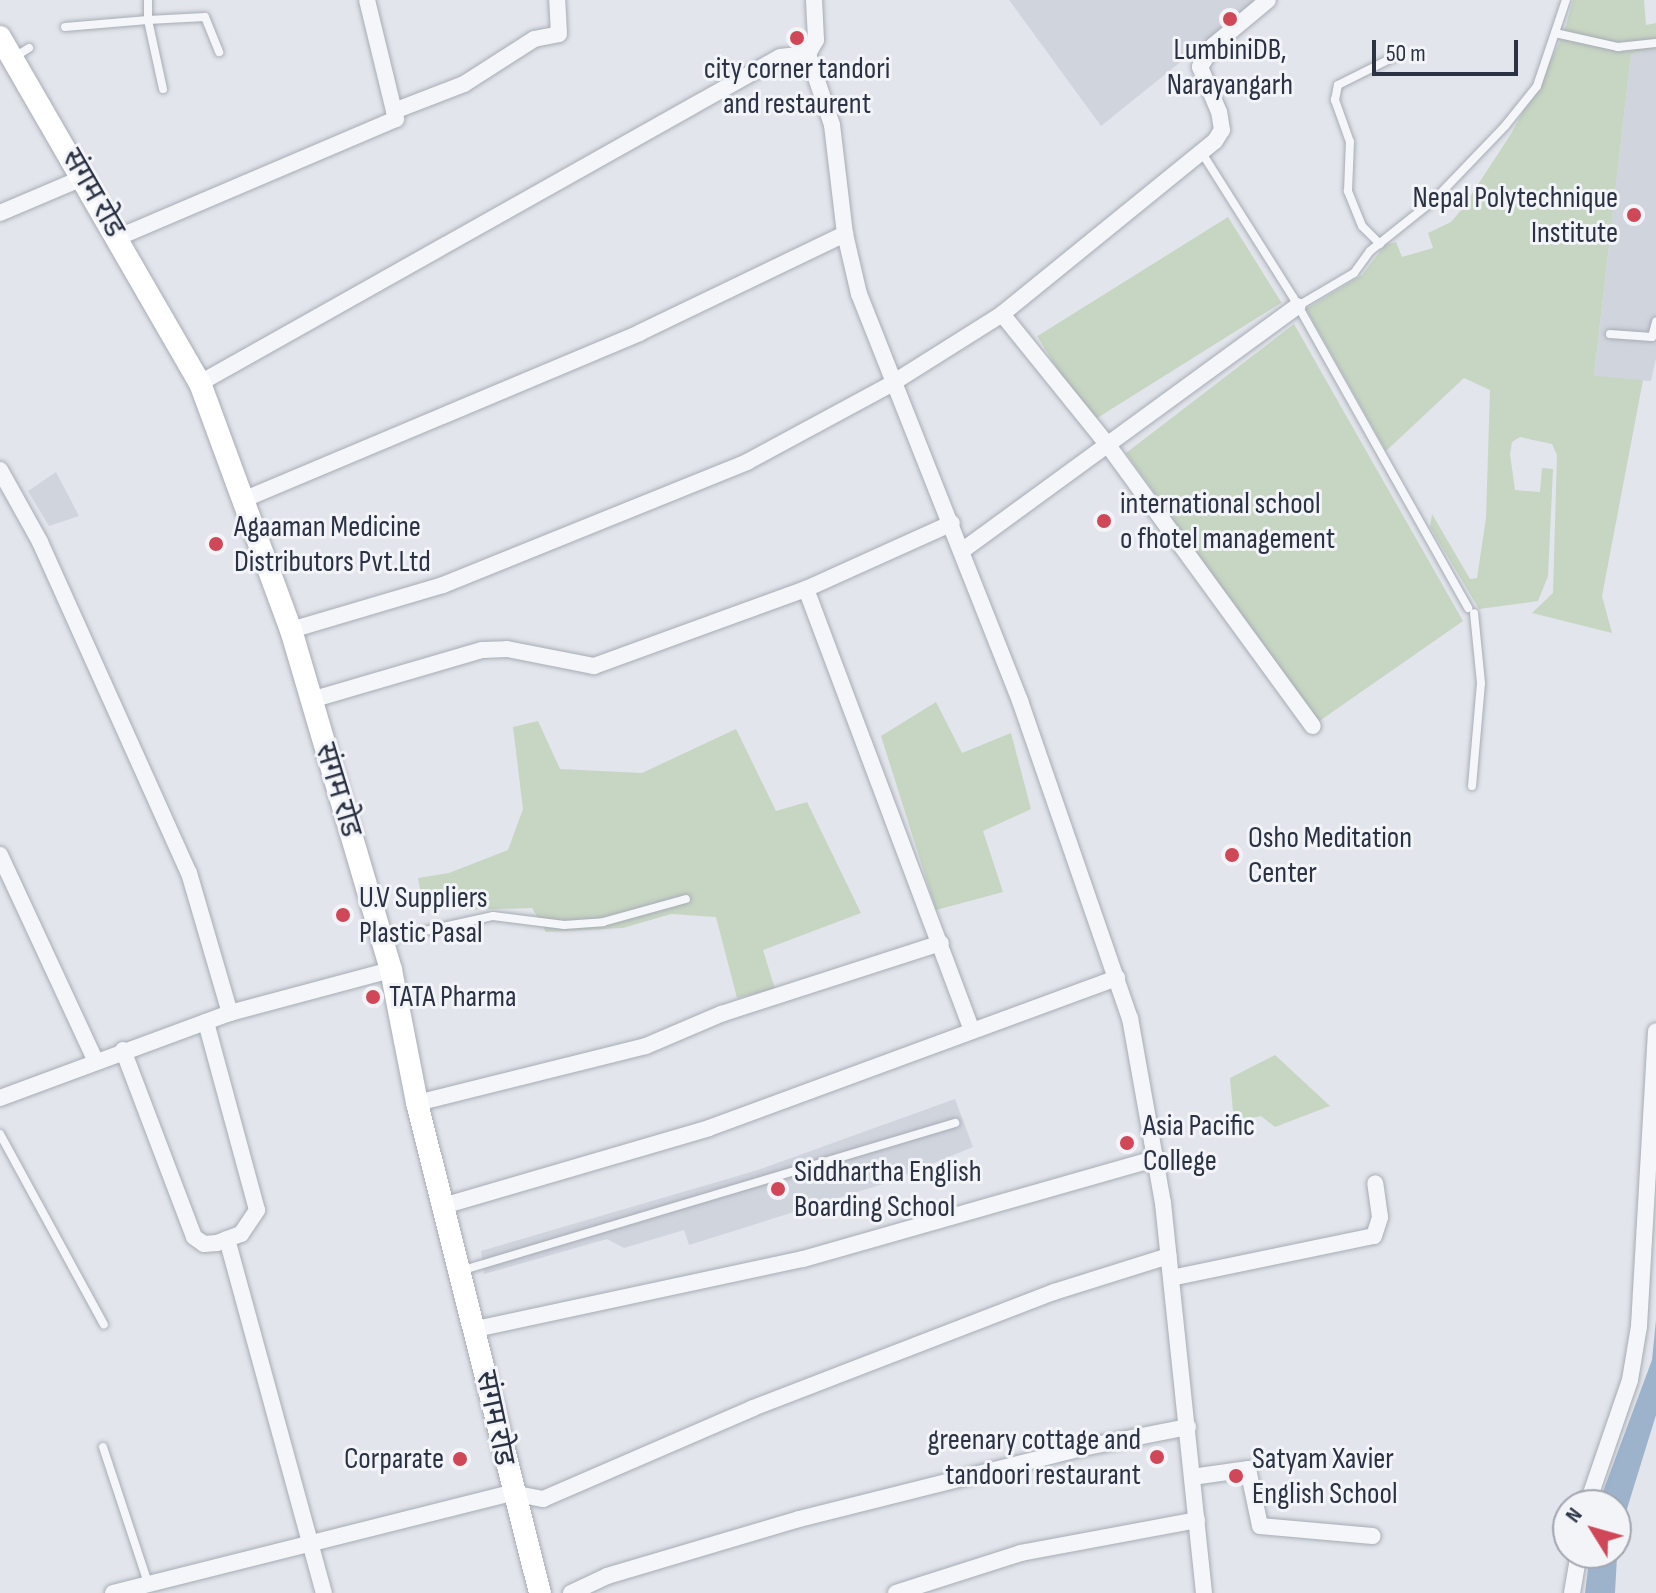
<!DOCTYPE html>
<meta charset="utf-8">
<style>
body{margin:0}
#map{position:relative;width:1656px;height:1593px;overflow:hidden;background:#e2e5eb;font-family:"Sofia Sans Condensed","Noto Sans Devanagari",sans-serif}
div>[style]{position:absolute}
.built>*{inset:0;background:#d0d4dd}
.green>*{inset:0;background:#c7d5c3;transform-origin:0 0}
.water>*{inset:0;background:#9db2cb}
.roads{filter:drop-shadow(0 0 2px #a7acb5) drop-shadow(0 0 2px #a7acb5)}
.lane>*{height:8px;margin:-4px;padding:0 4px;transform-origin:4px;border-radius:4px;background:#f5f6f9}
.street>*{height:16px;margin:-8px;padding:0 8px;transform-origin:8px;border-radius:8px;background:#f5f6f9}
.secondary>*{height:22px;margin:-11px;padding:0 11px;transform-origin:11px;border-radius:11px;background:#fff}
.dots>*{width:22px;height:22px;translate:-50% -50%;box-sizing:border-box;border:4px solid #f2f4f8;border-radius:50%}
span{translate:-50% -50%;white-space:nowrap;text-align:center;line-height:1.15;-webkit-text-stroke:6px #f2f4f8;paint-order:stroke}
.poi-label{font-size:30px;color:#2a3243}
.right{translate:-100% -50%;text-align:right}
.left{translate:0 -50%;text-align:left}
.street-label{font-size:30px;color:#2a3243}
.north{position:absolute;left:1552px;top:1489px;width:80px;height:80px;box-sizing:border-box;background:#f2f4f8;border:2px solid #a2a6b0;border-radius:50%;rotate:307deg;font-size:22px;font-weight:700;line-height:32px;text-align:center;color:#2a3243}
.north::after{content:'';display:block;margin:auto;width:28px;height:36px;background:#d04758;clip-path:polygon(50% 0,100% 100%,50% 72%,0 100%)}
.scale{position:absolute;left:1372px;top:40px;width:146px;height:36px;box-sizing:border-box;border:4px solid #2a3243;border-top:0;padding-left:10px;font-size:24px;line-height:28px;white-space:nowrap;color:#2a3243;-webkit-text-stroke:6px #f2f4f8;paint-order:stroke}
</style>
<div id="map">
<div class="built">
<div style="clip-path:polygon(1009px 0,1253px 0,1255px 2px,1101px 126px)"></div>
<div style="clip-path:polygon(1656px 48px,1656px 358px,1651px 381px,1594px 377px,1631px 54px)"></div>
<div style="clip-path:polygon(56px 472px,79px 516px,49px 526px,28px 491px)"></div>
<div style="clip-path:polygon(955px 1099px,973px 1147px,883px 1184px,689px 1245px,684px 1230px,624px 1248px,607px 1239px,484px 1274px,481px 1251px,758px 1170px)"></div>
</div>
<div class="green">
<div style="clip-path:polygon(1573px 0,1644px 0,1646px 25px,1656px 23px,1656px 48px,1631px 54px,1594px 376px,1643px 380px,1602px 596px,1612px 633px,1532px 613px,1553px 593px,1557px 455px,1552px 444px,1520px 437px,1512px 442px,1510px 454px,1515px 490px,1540px 492px,1542px 468px,1553px 469px,1548px 576px,1538px 601px,1479px 609px,1430px 527px,1432px 514px,1470px 579px,1477px 578px,1486px 518px,1490px 390px,1464px 378px,1386px 451px,1306px 309px,1362px 275px,1385px 245px,1396px 242px,1402px 257px,1433px 248px,1428px 233px,1451px 222px,1462px 209px,1511px 134px,1563px 36px)"></div>
<div style="left:1228px;top:217px;width:101px;height:225px;rotate:58deg"></div>
<div style="clip-path:polygon(1294px 324px,1463px 621px,1318px 722px,1126px 453px)"></div>
<div style="clip-path:polygon(936px 702px,962px 753px,1011px 733px,1031px 809px,983px 831px,1003px 892px,936px 910px,881px 736px)"></div>
<div style="clip-path:polygon(538px 721px,560px 769px,642px 773px,736px 729px,776px 811px,807px 802px,861px 913px,763px 950px,775px 989px,737px 998px,716px 917px,671px 914px,623px 928px,546px 932px,532px 908px,461px 910px,454px 896px,422px 900px,418px 878px,449px 873px,508px 850px,523px 809px,513px 727px)"></div>
<div style="clip-path:polygon(1275px 1055px,1330px 1106px,1275px 1127px,1261px 1116px,1234px 1122px,1230px 1078px)"></div>
</div>
<div class="water">
<div style="clip-path:polygon(1656px 1320px,1656px 1415px,1618px 1538px,1615px 1593px,1585px 1593px,1590px 1553px,1616px 1553px,1616px 1505px,1598px 1505px,1652px 1360px)"></div>
</div>
<div class="roads">
<div class="lane">
<div style="left:65px;top:27px;width:83px;rotate:-4.8deg"></div>
<div style="left:148px;top:20px;width:20px;rotate:-90deg"></div>
<div style="left:1555px;top:33px;width:65px;rotate:12.5deg"></div>
<div style="left:1618px;top:47px;width:38px;rotate:-6deg"></div>
<div style="left:13px;top:58px;width:19px;rotate:-32deg"></div>
<div style="left:163px;top:89px;width:71px;rotate:-102.3deg"></div>
<div style="left:148px;top:20px;width:57px;rotate:-3deg"></div>
<div style="left:205px;top:17px;width:38px;rotate:68deg"></div>
<div style="left:1202px;top:153px;width:170px;rotate:57.7deg"></div>
<div style="left:1293px;top:297px;width:357px;rotate:60.6deg"></div>
<div style="left:1380px;top:244px;width:25px;rotate:-135deg"></div>
<div style="left:1362px;top:226px;width:38px;rotate:-112deg"></div>
<div style="left:1348px;top:191px;width:49px;rotate:-87.7deg"></div>
<div style="left:1350px;top:142px;width:45px;rotate:-109.7deg"></div>
<div style="left:1335px;top:100px;width:15px;rotate:-79deg"></div>
<div style="left:1338px;top:85px;width:67px;rotate:-26.6deg"></div>
<div style="left:1298px;top:306px;width:65px;rotate:-30.5deg"></div>
<div style="left:1354px;top:273px;width:27px;rotate:-54deg"></div>
<div style="left:1370px;top:251px;width:82px;rotate:-38.6deg"></div>
<div style="left:1434px;top:200px;width:103px;rotate:-46.2deg"></div>
<div style="left:1505px;top:126px;width:51px;rotate:-51.3deg"></div>
<div style="left:1537px;top:86px;width:91px;rotate:-71.4deg"></div>
<div style="left:1610px;top:334px;width:42px;rotate:4.1deg"></div>
<div style="left:1652px;top:337px;width:16px;rotate:-75deg"></div>
<div style="left:1472px;top:786px;width:103px;rotate:-85deg"></div>
<div style="left:1481px;top:683px;width:70px;rotate:-95.7deg"></div>
<div style="left:384px;top:940px;width:112px;rotate:-12.4deg"></div>
<div style="left:493px;top:916px;width:72px;rotate:7.2deg"></div>
<div style="left:564px;top:925px;width:39px;rotate:-4deg"></div>
<div style="left:603px;top:922px;width:86px;rotate:-15.5deg"></div>
<div style="left:0;top:1134px;width:217px;rotate:61.4deg"></div>
<div style="left:460px;top:1271px;width:517px;rotate:-16.65deg"></div>
<div style="left:103px;top:1447px;width:143px;rotate:71.7deg"></div>
</div>
<div class="street">
<div style="left:814px;top:0;width:40px;rotate:87.1deg"></div>
<div style="left:816px;top:40px;width:16px;rotate:120deg"></div>
<div style="left:808px;top:54px;width:75px;rotate:71.3deg"></div>
<div style="left:832px;top:125px;width:110px;rotate:83.2deg"></div>
<div style="left:845px;top:234px;width:62px;rotate:76.9deg"></div>
<div style="left:859px;top:294px;width:438px;rotate:68.4deg"></div>
<div style="left:1020px;top:701px;width:336px;rotate:70.9deg"></div>
<div style="left:1130px;top:1018px;width:188px;rotate:79.9deg"></div>
<div style="left:1163px;top:1203px;width:392px;rotate:84deg"></div>
<div style="left:394px;top:111px;width:75px;rotate:-21.1deg"></div>
<div style="left:464px;top:84px;width:83px;rotate:-32.7deg"></div>
<div style="left:534px;top:39px;width:25px;rotate:-11deg"></div>
<div style="left:559px;top:34px;width:34px;rotate:-93deg"></div>
<div style="left:0;top:213px;width:92px;rotate:-23deg"></div>
<div style="left:119px;top:237px;width:301px;rotate:-23.1deg"></div>
<div style="left:396px;top:119px;width:122px;rotate:-103.7deg"></div>
<div style="left:1002px;top:314px;width:172px;rotate:51.1deg"></div>
<div style="left:1110px;top:448px;width:344px;rotate:53.9deg"></div>
<div style="left:200px;top:383px;width:665px;rotate:-29.34deg"></div>
<div style="left:780px;top:57px;width:28px;rotate:-6deg"></div>
<div style="left:0;top:470px;width:82px;rotate:60.9deg"></div>
<div style="left:40px;top:542px;width:363px;rotate:65.8deg"></div>
<div style="left:189px;top:873px;width:146px;rotate:73.7deg"></div>
<div style="left:245px;top:499px;width:428px;rotate:-22.8deg"></div>
<div style="left:639px;top:333px;width:229px;rotate:-25.7deg"></div>
<div style="left:963px;top:550px;width:414px;rotate:-36.1deg"></div>
<div style="left:806px;top:589px;width:472px;rotate:69.4deg"></div>
<div style="left:291px;top:630px;width:159px;rotate:-16.5deg"></div>
<div style="left:443px;top:585px;width:328px;rotate:-22deg"></div>
<div style="left:747px;top:462px;width:164px;rotate:-28.4deg"></div>
<div style="left:891px;top:384px;width:131px;rotate:-32.2deg"></div>
<div style="left:1002px;top:314px;width:274px;rotate:-39.1deg"></div>
<div style="left:1215px;top:141px;width:13px;rotate:-58deg"></div>
<div style="left:1222px;top:130px;width:18px;rotate:-99deg"></div>
<div style="left:1219px;top:112px;width:49px;rotate:-112.9deg"></div>
<div style="left:1200px;top:67px;width:26px;rotate:-58deg"></div>
<div style="left:1214px;top:45px;width:70px;rotate:-39.8deg"></div>
<div style="left:311px;top:700px;width:178px;rotate:-16.3deg"></div>
<div style="left:482px;top:650px;width:25px;rotate:-2deg"></div>
<div style="left:507px;top:649px;width:89px;rotate:11.1deg"></div>
<div style="left:594px;top:666px;width:226px;rotate:-20deg"></div>
<div style="left:806px;top:589px;width:160px;rotate:-24.3deg"></div>
<div style="left:0;top:855px;width:226px;rotate:65.1deg"></div>
<div style="left:123px;top:1050px;width:200px;rotate:69.2deg"></div>
<div style="left:194px;top:1237px;width:12px;rotate:35deg"></div>
<div style="left:204px;top:1244px;width:13px;rotate:-4deg"></div>
<div style="left:217px;top:1243px;width:26px;rotate:-21deg"></div>
<div style="left:241px;top:1234px;width:29px;rotate:-56deg"></div>
<div style="left:257px;top:1210px;width:195px;rotate:-105.2deg"></div>
<div style="left:0;top:1098px;width:245px;rotate:-20.3deg"></div>
<div style="left:230px;top:1013px;width:167px;rotate:-15deg"></div>
<div style="left:417px;top:1103px;width:236px;rotate:-14deg"></div>
<div style="left:646px;top:1046px;width:82px;rotate:-23.1deg"></div>
<div style="left:721px;top:1014px;width:231px;rotate:-17.9deg"></div>
<div style="left:443px;top:1206px;width:277px;rotate:-16.3deg"></div>
<div style="left:709px;top:1128px;width:435px;rotate:-20.2deg"></div>
<div style="left:227px;top:1239px;width:367px;rotate:74.7deg"></div>
<div style="left:1171px;top:1278px;width:207px;rotate:-11.7deg"></div>
<div style="left:1374px;top:1236px;width:20px;rotate:-72deg"></div>
<div style="left:1380px;top:1217px;width:34px;rotate:-98deg"></div>
<div style="left:476px;top:1329px;width:334px;rotate:-12.1deg"></div>
<div style="left:803px;top:1259px;width:368px;rotate:-15.9deg"></div>
<div style="left:1192px;top:1477px;width:57px;rotate:-8.1deg"></div>
<div style="left:1248px;top:1469px;width:58px;rotate:78.1deg"></div>
<div style="left:1260px;top:1526px;width:113px;rotate:5.1deg"></div>
<div style="left:1587px;top:1505px;width:132px;rotate:-71deg"></div>
<div style="left:1630px;top:1380px;width:55px;rotate:-80.5deg"></div>
<div style="left:1639px;top:1326px;width:295px;rotate:-86.7deg"></div>
<div style="left:113px;top:1593px;width:411px;rotate:-14.1deg"></div>
<div style="left:512px;top:1493px;width:32px;rotate:11deg"></div>
<div style="left:543px;top:1499px;width:229px;rotate:-23.4deg"></div>
<div style="left:753px;top:1408px;width:323px;rotate:-21.1deg"></div>
<div style="left:1054px;top:1292px;width:120px;rotate:-17.5deg"></div>
<div style="left:571px;top:1593px;width:40px;rotate:-25deg"></div>
<div style="left:607px;top:1576px;width:200px;rotate:-16.5deg"></div>
<div style="left:799px;top:1519px;width:296px;rotate:-14.1deg"></div>
<div style="left:1086px;top:1447px;width:104px;rotate:-11.1deg"></div>
<div style="left:896px;top:1593px;width:131px;rotate:-17.7deg"></div>
<div style="left:1021px;top:1553px;width:179px;rotate:-10.6deg"></div>
<div style="left:1572px;top:1593px;width:41px;rotate:-80.1deg"></div>
</div>
<div class="secondary">
<div style="left:0;top:37px;width:400px;rotate:60deg"></div>
<div style="left:200px;top:383px;width:263px;rotate:69.8deg"></div>
<div style="left:291px;top:630px;width:354px;rotate:73.6deg"></div>
<div style="left:391px;top:970px;width:136px;rotate:78.9deg"></div>
<div style="left:417px;top:1103px;width:505px;rotate:75.91deg"></div>
</div>
</div>
<div class="dots">
<div style="left:1230px;top:19px;background:#d04758"></div>
<div style="left:797px;top:38px;background:#d04758"></div>
<div style="left:1634px;top:215px;background:#d04758"></div>
<div style="left:1104px;top:521px;background:#d04758"></div>
<div style="left:216px;top:544px;background:#d04758"></div>
<div style="left:1232px;top:855px;background:#d04758"></div>
<div style="left:343px;top:915px;background:#d04758"></div>
<div style="left:373px;top:997px;background:#d04758"></div>
<div style="left:1127px;top:1143px;background:#d04758"></div>
<div style="left:778px;top:1189px;background:#d04758"></div>
<div style="left:1157px;top:1457px;background:#d04758"></div>
<div style="left:460px;top:1459px;background:#d04758"></div>
<div style="left:1236px;top:1476px;background:#d04758"></div>
</div>
<div class="poi-label">
<span style="left:1230px;top:67px">LumbiniDB,<br>Narayangarh</span>
<span style="left:797px;top:86px">city corner tandori<br>and restaurent</span>
<span class="right" style="left:1618px;top:215px">Nepal Polytechnique<br>Institute</span>
<span class="left" style="left:1120px;top:521px">international school<br>o fhotel management</span>
<span class="left" style="left:234px;top:544px">Agaaman Medicine<br>Distributors Pvt.Ltd</span>
<span class="left" style="left:1248px;top:855px">Osho Meditation<br>Center</span>
<span class="left" style="left:359px;top:915px">U.V Suppliers<br>Plastic Pasal</span>
<span class="left" style="left:389px;top:997px">TATA Pharma</span>
<span class="left" style="left:1143px;top:1143px">Asia Pacific<br>College</span>
<span class="left" style="left:794px;top:1189px">Siddhartha English<br>Boarding School</span>
<span class="right" style="left:1141px;top:1457px">greenary cottage and<br>tandoori restaurant</span>
<span class="right" style="left:444px;top:1459px">Corparate</span>
<span class="left" style="left:1252px;top:1476px">Satyam Xavier<br>English School</span>
</div>
<div class="street-label">
<span style="left:93px;top:193px;rotate:60deg">संगम रोड</span>
<span style="left:338px;top:790px;rotate:73deg">संगम रोड</span>
<span style="left:495px;top:1418px;rotate:78deg">संगम रोड</span>
</div>
<div class="north">N</div>
<div class="scale">50 m</div>
</div>
